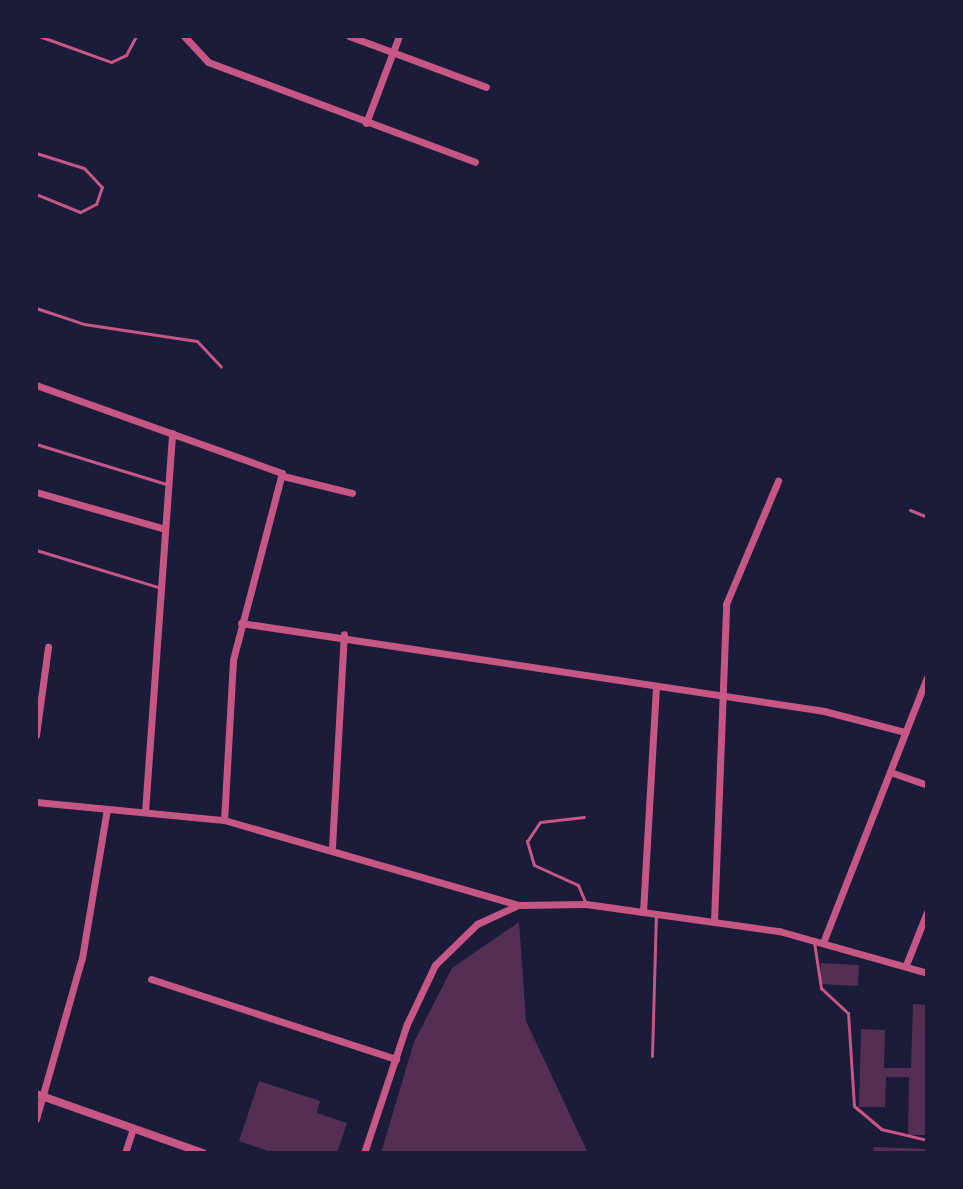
<!DOCTYPE html>
<style>
body{margin:0}
#map{position:relative;width:963px;height:1189px;overflow:hidden;background:#1b1b3a;font-family:Jost,sans-serif}
div>[style]{position:absolute}
.stream>*{height:4px;margin:-2px;padding:0 2px;transform-origin:2px;border-radius:2px;background:#12122b}
.building>*{inset:0;background:#542f53;transform-origin:0 0}
.service>*{height:3px;margin:-1.5px;padding:0 1.5px;transform-origin:1.5px;border-radius:1.5px;background:#c65784}
.minor>*{height:7px;margin:-3.5px;padding:0 3.5px;transform-origin:3.5px;border-radius:3.5px;background:#c65784}
.tertiary>*{height:8px;margin:-4px;padding:0 4px;transform-origin:4px;border-radius:4px;background:#c65784}
span{translate:-50% -50%;white-space:nowrap;text-align:center;line-height:1.15;-webkit-text-stroke:8px #1b1b3a;paint-order:stroke}
.frame{position:absolute;inset:0;border:38px solid #1b1b3a;pointer-events:none}
</style>
<div id="map">
<div class="stream">
<div style="left:925px;top:36px;width:3px;rotate:45deg"></div>
</div>
<div class="building">
<div style="clip-path:polygon(519px 922px,526px 1021px,588px 1153px,381px 1153px,414px 1042px,452px 968px)"></div>
<div style="left:821px;top:963px;width:38px;height:21px;rotate:3deg"></div>
<div style="clip-path:polygon(913px 1004px,927px 1005px,927px 1135px,908px 1135px,909px 1077px,886px 1077px,885px 1107px,859px 1107px,861px 1029px,885px 1030px,884px 1068px,911px 1068px)"></div>
<div style="clip-path:polygon(259px 1081px,320px 1101px,317px 1113px,347px 1123px,337px 1153px,274px 1153px,239px 1141px)"></div>
<div style="clip-path:polygon(874px 1147px,927px 1149px,927px 1153px,873px 1153px)"></div>
</div>
<div class="service">
<div style="left:39px;top:36px;width:77px;rotate:19.9deg"></div>
<div style="left:111px;top:62px;width:17px;rotate:-25deg"></div>
<div style="left:126px;top:55px;width:21px;rotate:-62deg"></div>
<div style="left:36px;top:153px;width:50px;rotate:17.4deg"></div>
<div style="left:84px;top:168px;width:26px;rotate:47deg"></div>
<div style="left:102px;top:187px;width:18px;rotate:109deg"></div>
<div style="left:96px;top:204px;width:18px;rotate:153deg"></div>
<div style="left:80px;top:212px;width:48px;rotate:-157.8deg"></div>
<div style="left:36px;top:308px;width:51px;rotate:18.4deg"></div>
<div style="left:84px;top:324px;width:114px;rotate:8.6deg"></div>
<div style="left:197px;top:341px;width:35px;rotate:47deg"></div>
<div style="left:36px;top:444px;width:136px;rotate:17.1deg"></div>
<div style="left:910px;top:510px;width:18px;rotate:22deg"></div>
<div style="left:36px;top:550px;width:127px;rotate:16.9deg"></div>
<div style="left:584px;top:817px;width:44px;rotate:173.5deg"></div>
<div style="left:540px;top:822px;width:23px;rotate:124deg"></div>
<div style="left:527px;top:841px;width:25px;rotate:74deg"></div>
<div style="left:534px;top:865px;width:48px;rotate:24.4deg"></div>
<div style="left:578px;top:885px;width:21px;rotate:67deg"></div>
<div style="left:814px;top:942px;width:47px;rotate:81.3deg"></div>
<div style="left:821px;top:988px;width:37px;rotate:43deg"></div>
<div style="left:848px;top:1013px;width:93px;rotate:86.3deg"></div>
<div style="left:854px;top:1106px;width:35px;rotate:40deg"></div>
<div style="left:881px;top:1129px;width:47px;rotate:13.4deg"></div>
<div style="left:652px;top:1056px;width:140px;rotate:-88.4deg"></div>
</div>
<div class="minor">
<div style="left:184px;top:36px;width:35px;rotate:47deg"></div>
<div style="left:208px;top:62px;width:285px;rotate:20.5deg"></div>
<div style="left:349px;top:36px;width:146px;rotate:20.4deg"></div>
<div style="left:366px;top:123px;width:93px;rotate:-69.2deg"></div>
<div style="left:36px;top:385px;width:261px;rotate:19.7deg"></div>
<div style="left:282px;top:473px;width:193px;rotate:104.7deg"></div>
<div style="left:233px;top:660px;width:160px;rotate:93.2deg"></div>
<div style="left:283px;top:476px;width:71px;rotate:13.8deg"></div>
<div style="left:36px;top:492px;width:134px;rotate:16deg"></div>
<div style="left:241px;top:623px;width:590px;rotate:8.58deg"></div>
<div style="left:824px;top:711px;width:84px;rotate:14.5deg"></div>
<div style="left:36px;top:735px;width:89px;rotate:-82.2deg"></div>
<div style="left:890px;top:772px;width:39px;rotate:19deg"></div>
<div style="left:36px;top:802px;width:189px;rotate:5.5deg"></div>
<div style="left:224px;top:820px;width:306px;rotate:16.1deg"></div>
<div style="left:518px;top:905px;width:68px;rotate:-0.8deg"></div>
<div style="left:586px;top:904px;width:195px;rotate:8deg"></div>
<div style="left:779px;top:931px;width:154px;rotate:15.8deg"></div>
<div style="left:145px;top:812px;width:380px;rotate:-85.9deg"></div>
<div style="left:332px;top:847px;width:213px;rotate:-86.8deg"></div>
<div style="left:643px;top:912px;width:225px;rotate:-86.7deg"></div>
<div style="left:714px;top:922px;width:318px;rotate:-87.8deg"></div>
<div style="left:726px;top:604px;width:134px;rotate:-67.1deg"></div>
<div style="left:824px;top:940px;width:282px;rotate:-68.6deg"></div>
<div style="left:906px;top:965px;width:57px;rotate:-68.4deg"></div>
<div style="left:151px;top:979px;width:258px;rotate:18.1deg"></div>
<div style="left:36px;top:1119px;width:167px;rotate:-74.1deg"></div>
<div style="left:82px;top:958px;width:151px;rotate:-80.5deg"></div>
<div style="left:125px;top:1153px;width:26px;rotate:-72deg"></div>
<div style="left:364px;top:1153px;width:136px;rotate:-71.6deg"></div>
<div style="left:407px;top:1024px;width:65px;rotate:-64.6deg"></div>
<div style="left:435px;top:965px;width:59px;rotate:-44.3deg"></div>
<div style="left:477px;top:924px;width:43px;rotate:-24.8deg"></div>
</div>
<div class="tertiary">
<div style="left:36px;top:1094px;width:177px;rotate:19.5deg"></div>
</div>
<div class="frame"></div>
</div>
